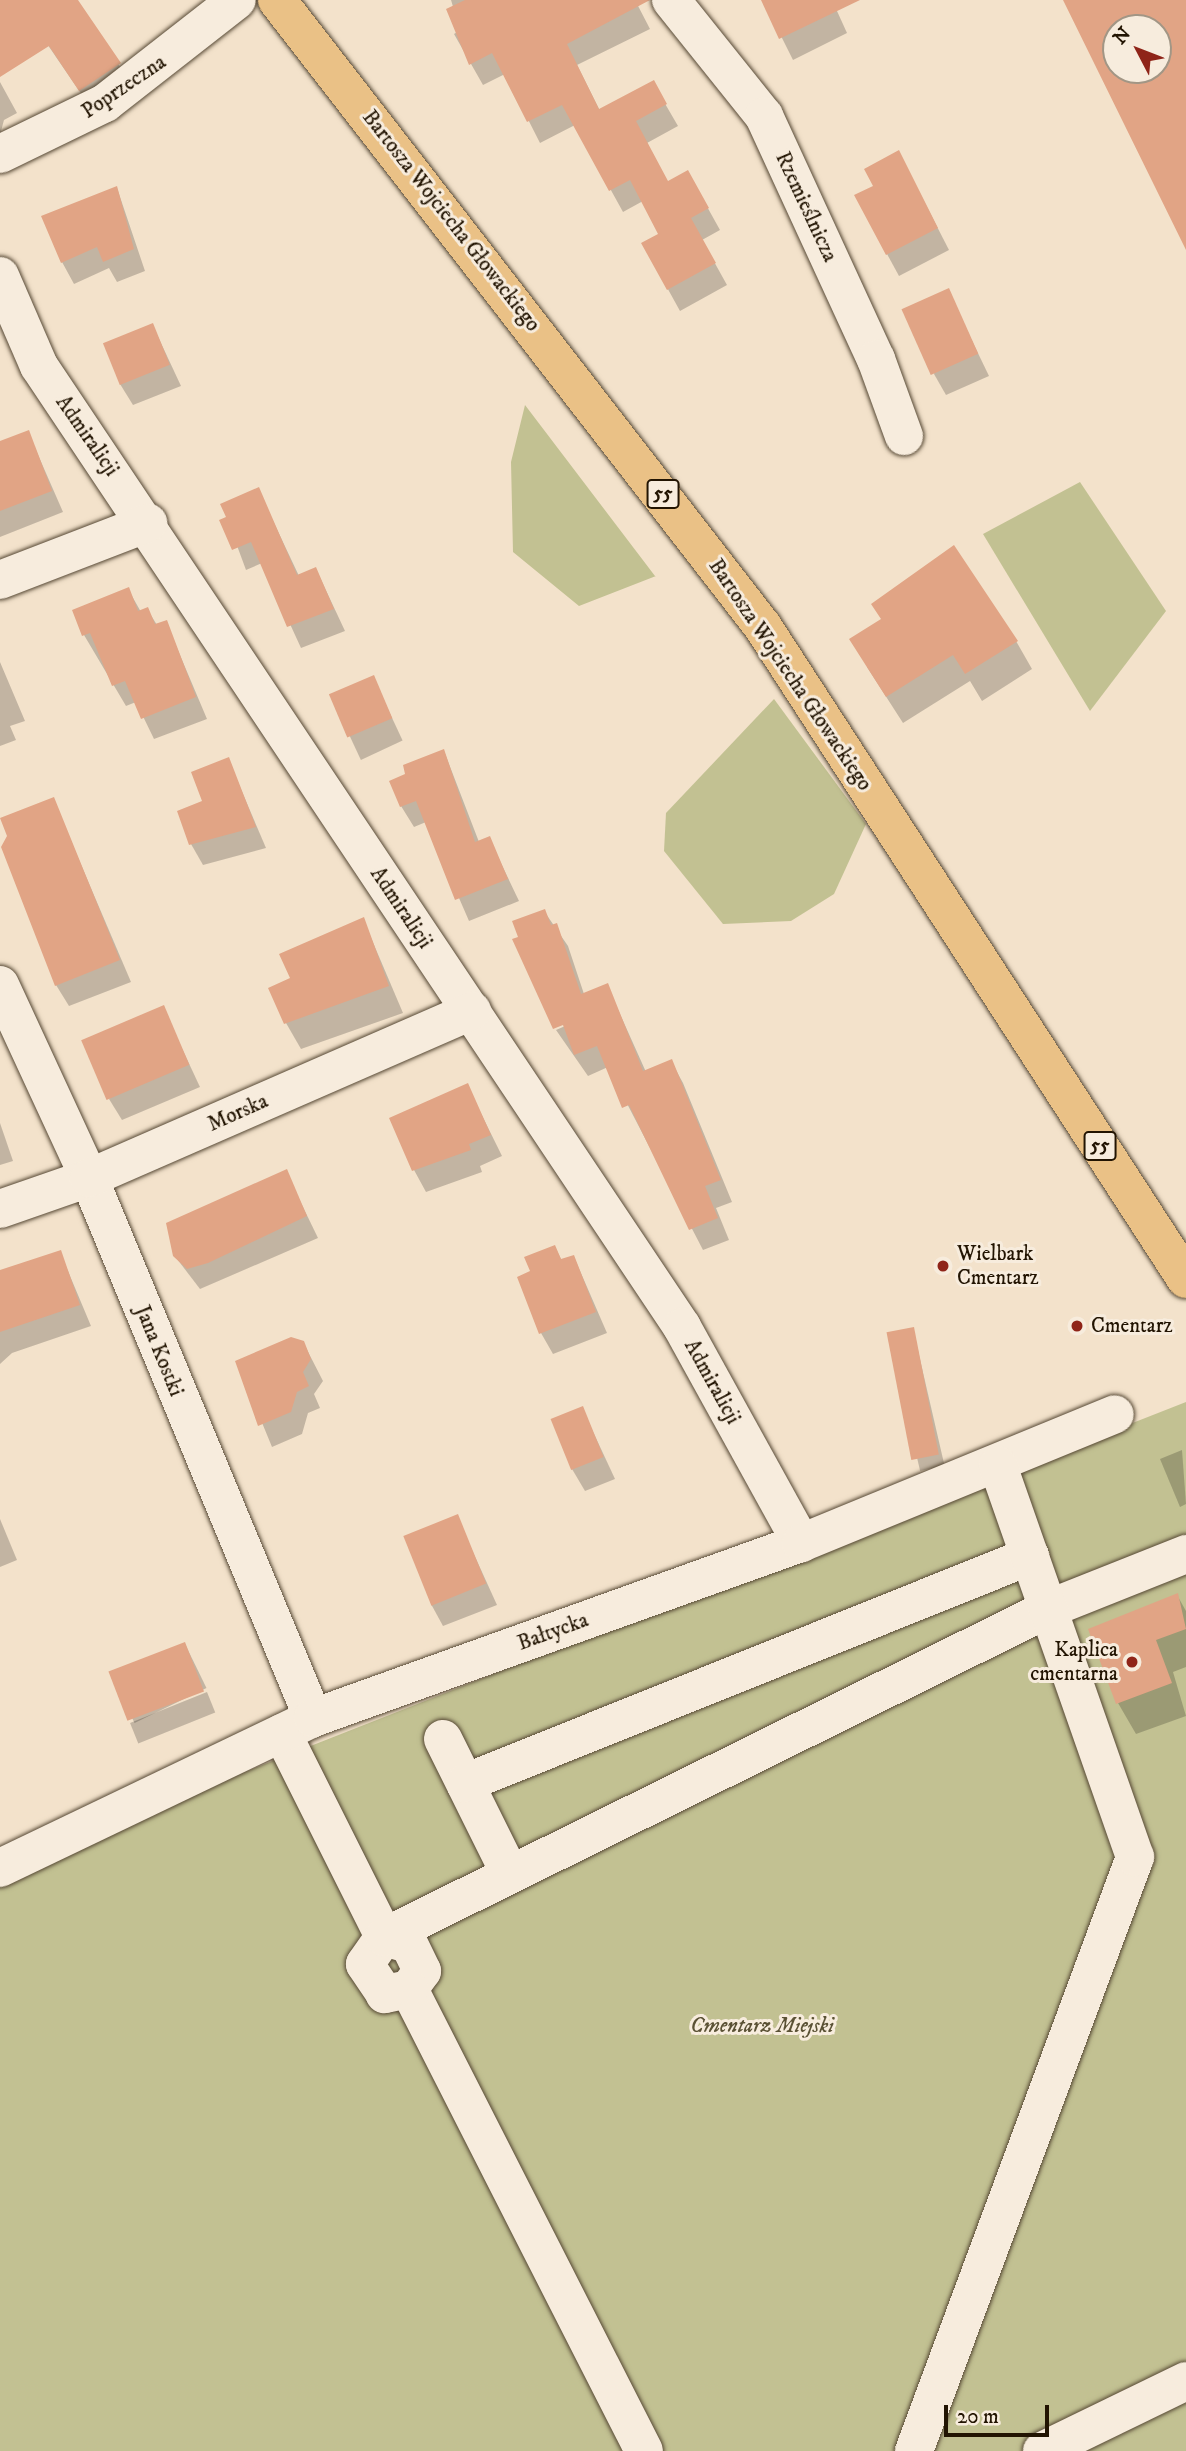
<!DOCTYPE html>
<meta charset="utf-8">
<style>
body{margin:0}
#map{position:relative;width:1186px;height:2451px;overflow:hidden;background:#f3e2cb;font-family:"IM FELL DW Pica",serif}
div>[style]{position:absolute}
.green>*{inset:0;background:#c2c192}
.shadow>*{inset:0;background:#0003;transform-origin:0 0}
.building>*{inset:0;background:#e1a485;transform-origin:0 0}
.roads{filter:drop-shadow(0 0 2px #564834) drop-shadow(0 0 2px #564834)}
.street>*{height:38px;margin:-19px;padding:0 19px;transform-origin:19px;border-radius:19px;background:#f7ecdd}
.primary>*{height:38px;margin:-19px;padding:0 19px;transform-origin:19px;border-radius:19px;background:#eac186}
.dots>*{width:19px;height:19px;translate:-50% -50%;box-sizing:border-box;border:4px solid #f7ecdd;border-radius:50%}
span{translate:-50% -50%;white-space:nowrap;text-align:center;line-height:1.15;-webkit-text-stroke:6px #f7ecdd;paint-order:stroke}
.shield-label span{padding:2px 5px;background:#f7ecdd;border:2px solid;border-radius:5px;-webkit-text-stroke-width:0}
.shield-label{font-size:19px;color:#221402;font-weight:700}
.street-label{font-size:21px;color:#221402}
.poi-label{font-size:21px;color:#221402}
.left{translate:0 -50%;text-align:left}
.right{translate:-100% -50%;text-align:right}
.park-label{font-size:21px;color:#5a5134;font-style:italic}
.north{position:absolute;left:1102px;top:14px;width:70px;height:70px;box-sizing:border-box;background:#f7ecdd;border:2px solid #a29685;border-radius:50%;rotate:312deg;font-size:19px;font-weight:700;line-height:28px;text-align:center;color:#221402}
.north::after{content:'';display:block;margin:auto;width:24px;height:32px;background:#8f2418;clip-path:polygon(50% 0,100% 100%,50% 72%,0 100%)}
.scale{position:absolute;left:944px;top:2405px;width:105px;height:32px;box-sizing:border-box;border:4px solid #221402;border-top:0;padding-left:9px;font-size:21px;line-height:24px;white-space:nowrap;color:#221402;-webkit-text-stroke:5px #f7ecdd;paint-order:stroke}
</style>
<div id="map">
<div class="green">
<div style="clip-path:polygon(525px 405px,655px 576px,656px 576px,579px 606px,513px 552px,511px 462px)"></div>
<div style="clip-path:polygon(1080px 482px,1166px 611px,1090px 711px,983px 534px)"></div>
<div style="clip-path:polygon(774px 699px,866px 824px,834px 894px,791px 921px,723px 924px,664px 851px,666px 813px)"></div>
<div style="clip-path:polygon(1186px 1402px,1186px 2451px,0 2451px,0 1868px)"></div>
</div>
<div class="shadow">
<div style="clip-path:polygon(17px 0,76px 0,132px 85px,93px 111px)"></div>
<div style="clip-path:polygon(451px 0,635px 0,650px 29px,577px 65px,600px 111px,653px 83px,678px 126px,647px 143px,668px 183px,700px 194px,720px 230px,702px 240px,727px 285px,680px 311px,643px 244px,661px 234px,643px 201px,623px 212px,575px 125px,540px 143px,505px 74px,483px 85px,454px 34px,460px 30px)"></div>
<div style="clip-path:polygon(763px 0,832px 0,847px 33px,793px 60px)"></div>
<div style="clip-path:polygon(0 82px,17px 113px,4px 120px,0 135px)"></div>
<div style="clip-path:polygon(910px 174px,949px 250px,899px 276px,887px 254px)"></div>
<div style="clip-path:polygon(117px 188px,145px 271px,117px 282px,109px 268px,74px 284px,62px 262px)"></div>
<div style="clip-path:polygon(948px 291px,989px 376px,946px 395px,934px 374px)"></div>
<div style="clip-path:polygon(153px 326px,181px 386px,133px 405px,120px 384px)"></div>
<div style="clip-path:polygon(28px 432px,63px 512px,0 537px,0 443px)"></div>
<div style="clip-path:polygon(258px 489px,299px 576px,316px 569px,345px 631px,301px 648px,262px 563px,246px 570px,222px 505px)"></div>
<div style="clip-path:polygon(128px 589px,141px 612px,147px 609px,157px 625px,166px 622px,207px 719px,154px 739px,136px 702px,126px 706px,84px 635px)"></div>
<div style="clip-path:polygon(1016px 641px,1032px 669px,982px 701px,970px 681px,903px 723px,867px 667px)"></div>
<div style="clip-path:polygon(0 662px,25px 721px,10px 726px,16px 740px,0 746px)"></div>
<div style="left:373px;top:677px;width:70px;height:46px;rotate:65deg"></div>
<div style="clip-path:polygon(444px 751px,479px 842px,489px 838px,519px 901px,469px 921px,426px 822px,414px 827px,401px 806px,408px 775px)"></div>
<div style="clip-path:polygon(228px 759px,266px 848px,203px 865px,191px 844px)"></div>
<div style="clip-path:polygon(53px 799px,131px 982px,69px 1006px,56px 985px)"></div>
<div style="clip-path:polygon(544px 911px,568px 946px,584px 994px,607px 985px,646px 1072px,671px 1061px,683px 1083px,732px 1202px,716px 1208px,729px 1240px,703px 1250px,608px 1067px,588px 1076px,556px 1030px,572px 1023px,520px 938px)"></div>
<div style="clip-path:polygon(363px 919px,403px 1013px,301px 1049px,286px 1023px,292px 979px)"></div>
<div style="clip-path:polygon(163px 1008px,200px 1087px,122px 1120px,109px 1099px)"></div>
<div style="clip-path:polygon(467px 1085px,502px 1156px,480px 1166px,482px 1172px,426px 1192px,414px 1170px)"></div>
<div style="clip-path:polygon(0 1123px,13px 1161px,0 1165px)"></div>
<div style="clip-path:polygon(286px 1172px,318px 1238px,200px 1289px,174px 1255px)"></div>
<div style="clip-path:polygon(555px 1247px,562px 1261px,574px 1257px,607px 1333px,553px 1354px,541px 1333px,532px 1272px)"></div>
<div style="clip-path:polygon(60px 1252px,91px 1326px,12px 1353px,0 1364px,0 1278px)"></div>
<div style="left:913px;top:1329px;width:140px;height:25px;rotate:77deg"></div>
<div style="clip-path:polygon(303px 1342px,323px 1381px,314px 1394px,320px 1408px,308px 1413px,302px 1434px,272px 1447px,237px 1362px)"></div>
<div style="clip-path:polygon(582px 1408px,615px 1479px,585px 1491px,572px 1469px)"></div>
<div style="clip-path:polygon(1182px 1450px,1186px 1504px,1180px 1507px,1160px 1459px)"></div>
<div style="clip-path:polygon(457px 1517px,497px 1605px,443px 1626px,431px 1604px)"></div>
<div style="clip-path:polygon(0 1519px,17px 1560px,0 1567px)"></div>
<div style="clip-path:polygon(1177px 1595px,1186px 1611px,1186px 1667px,1173px 1672px,1186px 1716px,1136px 1734px,1118px 1703px)"></div>
<div style="left:185px;top:1644px;width:49px;height:80px;rotate:64deg"></div>
<div style="left:207px;top:1692px;width:22px;height:83px;rotate:68deg"></div>
</div>
<div class="building">
<div style="clip-path:polygon(0 0,78px 0,121px 63px,79px 91px,49px 46px,0 77px)"></div>
<div style="clip-path:polygon(465px 0,650px 0,567px 44px,599px 109px,654px 80px,667px 104px,636px 121px,668px 181px,688px 170px,709px 208px,691px 218px,716px 263px,667px 290px,641px 243px,658px 234px,630px 180px,609px 191px,562px 105px,527px 122px,492px 53px,469px 65px,446px 9px)"></div>
<div style="clip-path:polygon(761px 0,860px 0,779px 39px)"></div>
<div style="clip-path:polygon(evenodd,1063px 0,1186px 0,1186px 250px,1063px 0,1116px 28px,1158px 28px,1158px 70px,1116px 70px,1116px 28px)"></div>
<div style="clip-path:polygon(899px 150px,938px 228px,886px 255px,854px 195px,873px 186px,864px 169px)"></div>
<div style="clip-path:polygon(117px 186px,134px 249px,103px 262px,97px 247px,61px 263px,41px 216px)"></div>
<div style="left:949px;top:288px;width:72px;height:52px;rotate:66deg"></div>
<div style="left:153px;top:323px;width:45px;height:54px;rotate:68deg"></div>
<div style="clip-path:polygon(29px 430px,52px 491px,0 511px,0 441px)"></div>
<div style="clip-path:polygon(259px 487px,297px 575px,316px 567px,334px 609px,287px 627px,251px 542px,232px 550px,219px 520px,226px 517px,220px 504px)"></div>
<div style="clip-path:polygon(954px 545px,1018px 641px,965px 674px,953px 655px,886px 697px,849px 639px,881px 619px,871px 604px)"></div>
<div style="clip-path:polygon(129px 587px,138px 611px,148px 607px,155px 624px,167px 620px,196px 697px,141px 719px,125px 681px,112px 686px,90px 633px,82px 636px,72px 610px)"></div>
<div style="left:374px;top:675px;width:47px;height:49px;rotate:67deg"></div>
<div style="clip-path:polygon(444px 749px,475px 842px,490px 836px,508px 879px,455px 900px,416px 801px,400px 807px,389px 781px,405px 774px,403px 765px)"></div>
<div style="clip-path:polygon(229px 757px,256px 827px,189px 845px,177px 811px,202px 801px,191px 772px)"></div>
<div style="clip-path:polygon(54px 797px,120px 960px,55px 986px,1px 847px,7px 836px,0 818px)"></div>
<div style="clip-path:polygon(545px 909px,551px 925px,557px 923px,581px 994px,608px 983px,643px 1071px,672px 1059px,721px 1180px,705px 1186px,718px 1218px,689px 1230px,629px 1105px,622px 1108px,597px 1046px,574px 1055px,563px 1025px,553px 1029px,512px 939px,518px 937px,512px 921px)"></div>
<div style="clip-path:polygon(364px 917px,389px 986px,284px 1024px,268px 988px,290px 978px,279px 954px)"></div>
<div style="left:164px;top:1005px;width:65px;height:90px;rotate:67deg"></div>
<div style="clip-path:polygon(468px 1083px,491px 1135px,469px 1144px,471px 1150px,412px 1171px,389px 1118px)"></div>
<div style="clip-path:polygon(287px 1169px,307px 1216px,208px 1263px,187px 1269px,173px 1256px,166px 1223px)"></div>
<div style="clip-path:polygon(555px 1245px,561px 1259px,574px 1255px,596px 1312px,539px 1334px,517px 1277px,530px 1271px,524px 1257px)"></div>
<div style="clip-path:polygon(61px 1250px,80px 1305px,0 1332px,0 1270px)"></div>
<div style="left:914px;top:1327px;width:130px;height:28px;rotate:79deg"></div>
<div style="clip-path:polygon(291px 1337px,304px 1341px,311px 1359px,303px 1372px,309px 1386px,297px 1392px,291px 1412px,258px 1426px,235px 1361px)"></div>
<div style="left:583px;top:1406px;width:55px;height:35px;rotate:68deg"></div>
<div style="left:458px;top:1514px;width:75px;height:59px;rotate:68deg"></div>
<div style="clip-path:polygon(1178px 1593px,1186px 1629px,1156px 1640px,1172px 1683px,1116px 1704px,1088px 1629px)"></div>
<div style="left:185px;top:1642px;width:53px;height:82px;rotate:69deg"></div>
</div>
<div class="roads">
<div class="street">
<div style="left:671px;top:0;width:149px;rotate:51.3deg"></div>
<div style="left:764px;top:116px;width:268px;rotate:65.3deg"></div>
<div style="left:876px;top:359px;width:82px;rotate:70deg"></div>
<div style="left:0;top:154px;width:117px;rotate:-25.9deg"></div>
<div style="left:105px;top:103px;width:167px;rotate:-38deg"></div>
<div style="left:0;top:276px;width:98px;rotate:66.6deg"></div>
<div style="left:39px;top:366px;width:1156px;rotate:56.21deg"></div>
<div style="left:682px;top:1327px;width:247px;rotate:61.1deg"></div>
<div style="left:0;top:580px;width:159px;rotate:-21.1deg"></div>
<div style="left:0;top:985px;width:213px;rotate:65.2deg"></div>
<div style="left:89px;top:1178px;width:585px;rotate:67.47deg"></div>
<div style="left:0;top:1209px;width:94px;rotate:-19.2deg"></div>
<div style="left:89px;top:1178px;width:418px;rotate:-23.6deg"></div>
<div style="left:282px;top:1733px;width:228px;rotate:63.4deg"></div>
<div style="left:384px;top:1937px;width:26px;rotate:16deg"></div>
<div style="left:409px;top:1944px;width:30px;rotate:64deg"></div>
<div style="left:422px;top:1971px;width:22px;rotate:126deg"></div>
<div style="left:409px;top:1989px;width:518px;rotate:63.04deg"></div>
<div style="left:443px;top:1739px;width:151px;rotate:63.6deg"></div>
<div style="left:465px;top:1783px;width:609px;rotate:-21.89deg"></div>
<div style="left:0;top:1868px;width:347px;rotate:-25.6deg"></div>
<div style="left:313px;top:1718px;width:518px;rotate:-19.73deg"></div>
<div style="left:801px;top:1543px;width:339px;rotate:-22.3deg"></div>
<div style="left:409px;top:1989px;width:25px;rotate:168deg"></div>
<div style="left:385px;top:1994px;width:36px;rotate:-124deg"></div>
<div style="left:365px;top:1964px;width:33px;rotate:-55deg"></div>
<div style="left:384px;top:1937px;width:741px;rotate:-26.29deg"></div>
<div style="left:1048px;top:1609px;width:149px;rotate:-21.7deg"></div>
<div style="left:914px;top:2451px;width:634px;rotate:-69.59deg"></div>
<div style="left:1135px;top:1857px;width:415px;rotate:-109.3deg"></div>
<div style="left:1042px;top:2451px;width:160px;rotate:-25.9deg"></div>
</div>
<div class="primary">
<div style="left:277px;top:0;width:793px;rotate:52.22deg"></div>
<div style="left:763px;top:627px;width:777px;rotate:57.03deg"></div>
</div>
</div>
<div class="dots">
<div style="left:943px;top:1266px;background:#8f2418"></div>
<div style="left:1077px;top:1326px;background:#8f2418"></div>
<div style="left:1132px;top:1662px;background:#8f2418"></div>
</div>
<div class="shield-label">
<span style="left:663px;top:494px">55</span>
<span style="left:1100px;top:1146px">55</span>
</div>
<div class="street-label">
<span style="left:124px;top:87px;rotate:-34deg">Poprzeczna</span>
<span style="left:806px;top:207px;rotate:65deg">Rzemieślnicza</span>
<span style="left:451px;top:221px;rotate:52deg">Bartosza Wojciecha Głowackiego</span>
<span style="left:87px;top:436px;rotate:55deg">Admiralicji</span>
<span style="left:790px;top:675px;rotate:56deg">Bartosza Wojciecha Głowackiego</span>
<span style="left:401px;top:908px;rotate:56deg">Admiralicji</span>
<span style="left:238px;top:1113px;rotate:-24deg">Morska</span>
<span style="left:159px;top:1351px;rotate:68deg">Jana Kostki</span>
<span style="left:712px;top:1382px;rotate:61deg">Admiralicji</span>
<span style="left:553px;top:1632px;rotate:-20deg">Bałtycka</span>
</div>
<div class="poi-label">
<span class="left" style="left:957px;top:1266px">Wielbark<br>Cmentarz</span>
<span class="left" style="left:1091px;top:1326px">Cmentarz</span>
<span class="right" style="left:1118px;top:1662px">Kaplica<br>cmentarna</span>
</div>
<div class="park-label">
<span style="left:762px;top:2026px">Cmentarz Miejski</span>
</div>
<div class="north">N</div>
<div class="scale">20 m</div>
</div>
